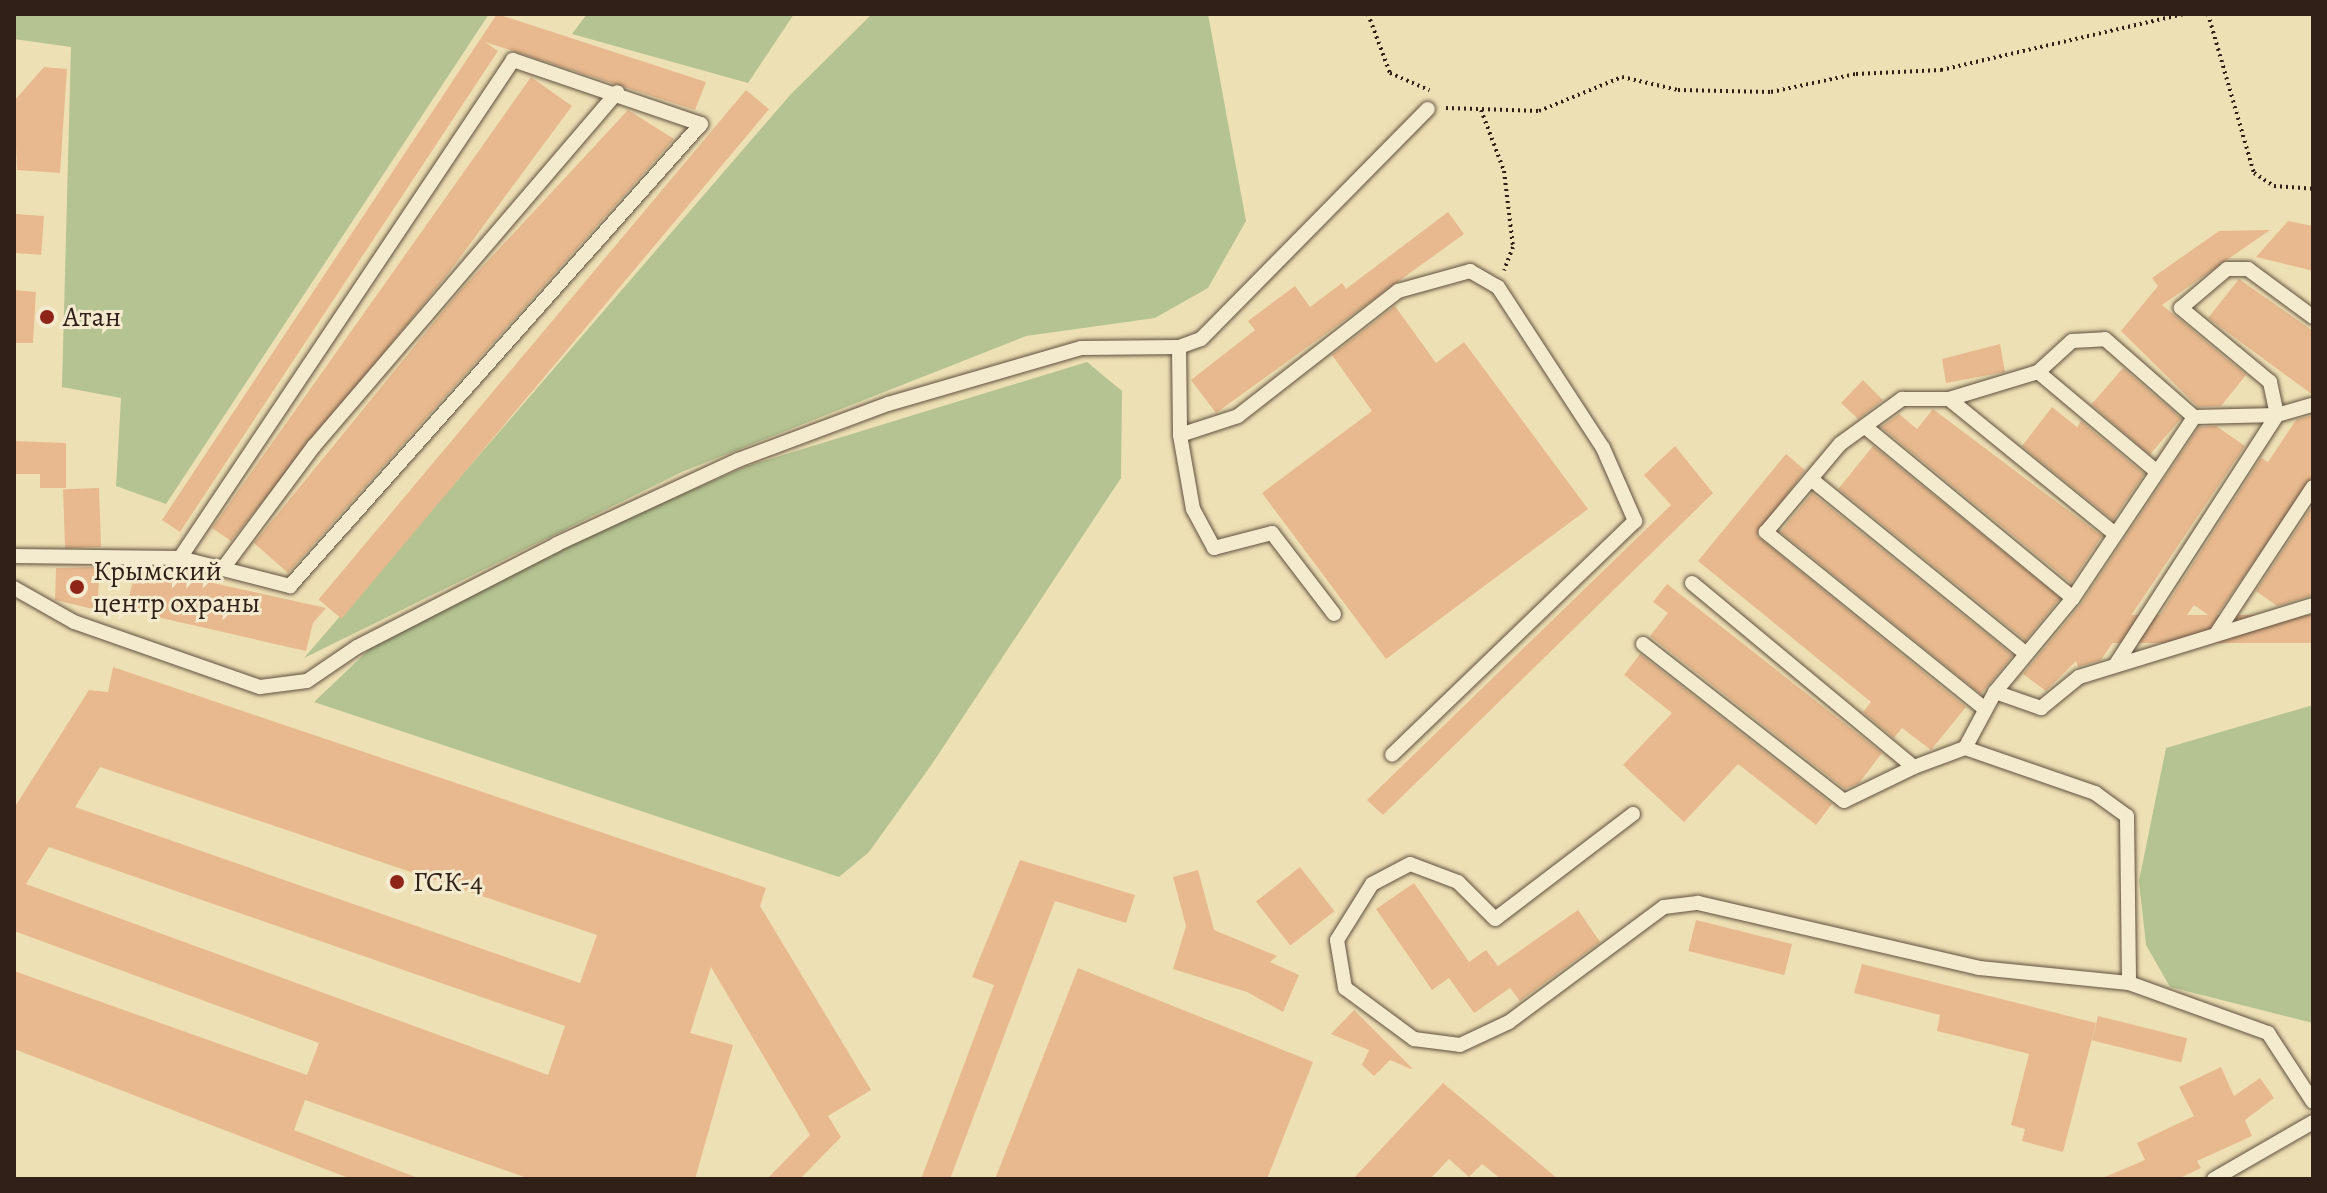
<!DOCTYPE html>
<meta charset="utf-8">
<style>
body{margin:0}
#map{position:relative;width:2327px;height:1193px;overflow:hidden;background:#eee0b5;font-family:Alegreya,serif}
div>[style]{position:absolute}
.green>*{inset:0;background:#b4c391}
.building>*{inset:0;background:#e8b98e;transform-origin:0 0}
.path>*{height:4px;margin-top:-2px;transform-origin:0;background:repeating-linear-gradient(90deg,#302018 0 2px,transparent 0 6px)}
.roads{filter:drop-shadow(0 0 2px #60503f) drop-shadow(0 0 2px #60503f)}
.lane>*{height:14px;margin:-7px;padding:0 7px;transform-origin:7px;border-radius:7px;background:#f4ebcf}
.dots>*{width:22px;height:22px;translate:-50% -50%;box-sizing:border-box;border:4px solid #f4ebcf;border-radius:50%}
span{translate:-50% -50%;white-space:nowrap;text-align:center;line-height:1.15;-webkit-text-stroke:6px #f4ebcf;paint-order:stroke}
.poi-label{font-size:28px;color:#302018}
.left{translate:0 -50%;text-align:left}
.frame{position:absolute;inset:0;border:16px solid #302018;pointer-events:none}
</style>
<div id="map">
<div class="green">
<div style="clip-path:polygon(14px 14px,489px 14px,166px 504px,116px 486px,121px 398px,62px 387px,71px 47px,14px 39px)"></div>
<div style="clip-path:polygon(587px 14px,794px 14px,748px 83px,572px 34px)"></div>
<div style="clip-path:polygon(872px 14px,1208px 14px,1246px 221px,1208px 288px,1155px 318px,1026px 336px,684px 471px,304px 658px,791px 94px)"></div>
<div style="clip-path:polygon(1087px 362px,1122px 391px,1121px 478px,932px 764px,869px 852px,839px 877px,314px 702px,376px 643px,570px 543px,747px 466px)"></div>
<div style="clip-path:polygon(2313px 705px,2313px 1023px,2170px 987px,2146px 945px,2139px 881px,2166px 748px)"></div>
</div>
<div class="building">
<div style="clip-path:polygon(497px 14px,706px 82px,695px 110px,485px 42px,498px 51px,180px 532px,162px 520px)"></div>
<div style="clip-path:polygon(44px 67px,67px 69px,60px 173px,17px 170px,14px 101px)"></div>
<div style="clip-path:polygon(531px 77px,572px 106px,447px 275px,231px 541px,212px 528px)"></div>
<div style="left:746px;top:90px;width:30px;height:665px;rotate:40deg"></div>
<div style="clip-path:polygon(628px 110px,674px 139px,288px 573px,254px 543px,458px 293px)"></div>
<div style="clip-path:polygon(1448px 212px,1464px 234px,1216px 413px,1191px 380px,1255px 330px,1248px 321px,1295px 286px,1310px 307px,1342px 283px,1346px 289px)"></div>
<div style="left:16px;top:214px;width:28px;height:39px;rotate:4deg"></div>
<div style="clip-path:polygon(2288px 221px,2313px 226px,2313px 271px,2256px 257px)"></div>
<div style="clip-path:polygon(2270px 230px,2162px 305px,2246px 375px,2221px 406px,2198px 407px,2121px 331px,2158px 286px,2152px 278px,2219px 231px)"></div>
<div style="clip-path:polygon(2239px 279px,2313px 331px,2313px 395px,2208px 318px)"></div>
<div style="clip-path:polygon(14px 290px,36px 292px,33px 343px,14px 343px)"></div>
<div style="clip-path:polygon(1395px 306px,1436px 363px,1464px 342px,1588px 509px,1386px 659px,1262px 493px,1372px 411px,1332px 355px)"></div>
<div style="clip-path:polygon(2000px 344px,2005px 372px,1946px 383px,1942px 359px)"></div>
<div style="left:2123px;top:368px;width:77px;height:48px;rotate:41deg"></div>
<div style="clip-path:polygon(1863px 380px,1883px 400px,1858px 419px,1841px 403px)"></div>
<div style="clip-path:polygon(2052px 407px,2077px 427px,2081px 421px,2144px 474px,2113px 520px,2022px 446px)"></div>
<div style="clip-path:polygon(1933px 409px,2102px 536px,2071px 583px,1881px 427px,1899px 414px,1917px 429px)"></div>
<div style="clip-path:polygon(2313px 415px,2313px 477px,2214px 619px,2194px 605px,2171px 638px,2153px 626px,2261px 458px,2268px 462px,2296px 420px)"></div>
<div style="clip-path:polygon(2216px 426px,2245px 446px,2101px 660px,2078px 667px,2076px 661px,2046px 691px,2023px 674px,2081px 604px,2199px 427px)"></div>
<div style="clip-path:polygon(14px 441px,66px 443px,66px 488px,40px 488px,40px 474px,14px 474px)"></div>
<div style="clip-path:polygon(1675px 446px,1713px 493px,1383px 815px,1367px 800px,1671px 505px,1644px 475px)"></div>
<div style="left:1873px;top:446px;width:241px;height:55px;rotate:39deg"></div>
<div style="clip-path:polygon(1786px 454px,1805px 470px,1757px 536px,1966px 707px,1931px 750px,1902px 728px,1894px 738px,1863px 712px,1871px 702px,1698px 561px)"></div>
<div style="left:99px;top:488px;width:59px;height:36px;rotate:88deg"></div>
<div style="left:1812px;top:493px;width:258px;height:50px;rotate:39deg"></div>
<div style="clip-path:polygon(2313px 505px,2313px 595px,2277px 606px,2256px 591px)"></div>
<div style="clip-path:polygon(100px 567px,97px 610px,55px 600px,56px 568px)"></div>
<div style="clip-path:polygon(136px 567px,145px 568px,326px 608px,313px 623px,306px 651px,126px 610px)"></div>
<div style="clip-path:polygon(1667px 584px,1882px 753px,1859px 783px,1845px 789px,1650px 636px,1668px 613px,1653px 602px)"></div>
<div style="left:2313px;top:615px;width:28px;height:240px;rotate:90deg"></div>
<div style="clip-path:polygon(1640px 654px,1832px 804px,1816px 825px,1738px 764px,1684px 822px,1623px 765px,1672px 713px,1624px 675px)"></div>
<div style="clip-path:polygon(evenodd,113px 667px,766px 888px,760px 906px,871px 1090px,828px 1116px,841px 1137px,800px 1179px,767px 1179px,810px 1135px,711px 967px,690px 1033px,733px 1045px,695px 1179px,530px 1179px,305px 1100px,294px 1130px,418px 1178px,351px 1179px,14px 1049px,14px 971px,307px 1075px,319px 1043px,14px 931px,14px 808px,89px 690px,108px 692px,113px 667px,100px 767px,597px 935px,580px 983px,75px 807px,100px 767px,113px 667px,49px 847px,565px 1026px,548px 1075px,26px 884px,49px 847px)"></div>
<div style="clip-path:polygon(1020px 860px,1135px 895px,1126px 923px,1055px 901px,950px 1179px,921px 1179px,994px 985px,972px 977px)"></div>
<div style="left:1300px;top:867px;width:56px;height:56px;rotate:52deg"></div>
<div style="clip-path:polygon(1198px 870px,1214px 930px,1277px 956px,1270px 962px,1299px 975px,1283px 1012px,1247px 992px,1173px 969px,1186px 926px,1173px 877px)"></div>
<div style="clip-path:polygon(1414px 883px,1469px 962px,1486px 950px,1498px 966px,1578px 910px,1600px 942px,1520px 1001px,1510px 988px,1474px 1013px,1449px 978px,1432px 990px,1376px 909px)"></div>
<div style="left:1696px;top:920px;width:99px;height:32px;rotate:14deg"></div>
<div style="clip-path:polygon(1862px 964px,2096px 1023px,2063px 1152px,2022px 1141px,2025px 1129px,2011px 1125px,2029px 1054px,1937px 1031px,1940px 1015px,1854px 993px)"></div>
<div style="clip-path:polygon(1078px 968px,1313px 1062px,1267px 1179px,995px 1179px)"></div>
<div style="clip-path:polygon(1354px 1010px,1412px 1068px,1411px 1069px,1390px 1060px,1374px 1076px,1362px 1065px,1369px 1050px,1331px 1034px)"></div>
<div style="left:2098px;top:1016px;width:92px;height:25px;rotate:14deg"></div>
<div style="clip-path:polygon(2221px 1067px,2234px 1096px,2260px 1078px,2274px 1098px,2245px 1120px,2252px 1136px,2197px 1161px,2201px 1168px,2178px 1179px,2100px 1179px,2145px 1160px,2137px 1143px,2194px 1116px,2179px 1087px)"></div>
<div style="clip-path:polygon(1443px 1083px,1558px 1179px,1501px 1179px,1482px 1164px,1469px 1177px,1449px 1159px,1430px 1179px,1353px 1179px)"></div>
</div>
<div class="path">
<div style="left:1368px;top:14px;width:63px;rotate:69.6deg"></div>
<div style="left:1390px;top:73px;width:43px;rotate:23.6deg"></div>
<div style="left:2208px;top:14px;width:166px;rotate:73.9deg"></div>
<div style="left:2254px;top:173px;width:24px;rotate:33deg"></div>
<div style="left:2274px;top:186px;width:39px;rotate:4deg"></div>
<div style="left:1446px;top:108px;width:93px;rotate:1.8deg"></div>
<div style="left:1539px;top:111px;width:90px;rotate:-22.3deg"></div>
<div style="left:1622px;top:77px;width:57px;rotate:13.1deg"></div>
<div style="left:1678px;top:90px;width:93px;rotate:1.2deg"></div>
<div style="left:1771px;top:92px;width:87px;rotate:-12deg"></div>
<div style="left:1856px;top:74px;width:85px;rotate:-2.7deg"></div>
<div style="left:1941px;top:70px;width:249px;rotate:-13deg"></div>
<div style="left:1481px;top:110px;width:65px;rotate:69.3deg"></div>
<div style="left:1504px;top:171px;width:77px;rotate:83.2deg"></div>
<div style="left:1513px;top:247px;width:25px;rotate:111deg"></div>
</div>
<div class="roads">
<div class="lane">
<div style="left:1179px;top:347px;width:88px;rotate:89.3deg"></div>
<div style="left:2038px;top:372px;width:155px;rotate:40deg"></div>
<div style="left:1949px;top:399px;width:93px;rotate:-16.9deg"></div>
<div style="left:2038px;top:372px;width:46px;rotate:-42.4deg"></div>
<div style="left:2072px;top:341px;width:33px;rotate:-3deg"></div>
<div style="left:2105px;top:339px;width:118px;rotate:41.2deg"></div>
<div style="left:1869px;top:430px;width:264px;rotate:39.5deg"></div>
<div style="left:1811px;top:479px;width:277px;rotate:39.1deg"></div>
<div style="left:14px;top:556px;width:166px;rotate:0.7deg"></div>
<div style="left:180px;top:558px;width:114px;rotate:14.3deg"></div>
<div style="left:290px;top:586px;width:618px;rotate:-48.34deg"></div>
<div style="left:701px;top:124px;width:199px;rotate:-161.2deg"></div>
<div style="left:513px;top:60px;width:599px;rotate:123.77deg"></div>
<div style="left:224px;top:567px;width:151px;rotate:-53.4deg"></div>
<div style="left:314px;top:446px;width:466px;rotate:-49.4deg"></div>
<div style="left:1692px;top:583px;width:288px;rotate:39.7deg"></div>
<div style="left:1914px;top:767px;width:54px;rotate:-20.4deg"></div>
<div style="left:1965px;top:748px;width:64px;rotate:-61.8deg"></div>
<div style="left:1995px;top:692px;width:122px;rotate:-50.3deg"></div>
<div style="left:2073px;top:598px;width:218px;rotate:-56.2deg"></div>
<div style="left:2194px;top:417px;width:83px;rotate:-1.4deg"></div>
<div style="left:2277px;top:415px;width:37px;rotate:-16deg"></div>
<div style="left:14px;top:588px;width:69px;rotate:29.5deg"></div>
<div style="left:74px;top:622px;width:197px;rotate:19.3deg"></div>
<div style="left:260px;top:687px;width:47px;rotate:-7.3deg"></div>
<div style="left:307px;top:681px;width:60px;rotate:-34.2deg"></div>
<div style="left:357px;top:647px;width:225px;rotate:-27.2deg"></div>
<div style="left:557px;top:544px;width:200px;rotate:-24.9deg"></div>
<div style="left:738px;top:460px;width:160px;rotate:-20.5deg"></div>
<div style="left:888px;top:404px;width:201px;rotate:-16.2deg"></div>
<div style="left:1081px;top:348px;width:98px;rotate:-0.6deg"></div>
<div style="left:1179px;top:347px;width:23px;rotate:-20deg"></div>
<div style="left:1201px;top:339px;width:323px;rotate:-45.4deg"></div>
<div style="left:1334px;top:614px;width:102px;rotate:-127.4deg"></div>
<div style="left:1272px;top:533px;width:60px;rotate:165.5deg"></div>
<div style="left:1214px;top:548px;width:44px;rotate:-118.3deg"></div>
<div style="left:1193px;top:509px;width:75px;rotate:-100deg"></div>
<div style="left:1180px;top:435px;width:61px;rotate:-18.1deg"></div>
<div style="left:1238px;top:416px;width:203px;rotate:-38deg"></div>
<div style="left:1398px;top:291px;width:75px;rotate:-15.5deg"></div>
<div style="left:1470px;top:271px;width:32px;rotate:30deg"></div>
<div style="left:1498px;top:287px;width:192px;rotate:56.9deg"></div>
<div style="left:1603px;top:448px;width:80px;rotate:66.3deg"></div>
<div style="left:1635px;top:521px;width:337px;rotate:136.1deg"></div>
<div style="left:2216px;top:634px;width:176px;rotate:-56.6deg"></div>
<div style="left:1643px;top:644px;width:255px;rotate:38deg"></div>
<div style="left:1844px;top:801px;width:78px;rotate:-25.9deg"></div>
<div style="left:2116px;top:664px;width:297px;rotate:-57.1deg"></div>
<div style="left:2277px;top:415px;width:34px;rotate:-102deg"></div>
<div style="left:2270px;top:382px;width:116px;rotate:-140.3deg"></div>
<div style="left:2181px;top:308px;width:60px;rotate:-40.3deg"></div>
<div style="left:2227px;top:269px;width:21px"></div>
<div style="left:2248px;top:269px;width:81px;rotate:36.4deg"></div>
<div style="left:1995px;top:692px;width:49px;rotate:19.2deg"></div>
<div style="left:2041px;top:708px;width:49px;rotate:-39.2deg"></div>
<div style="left:2079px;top:677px;width:245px;rotate:-17.1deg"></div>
<div style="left:1985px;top:709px;width:282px;rotate:-141.1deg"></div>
<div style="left:1766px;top:532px;width:115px;rotate:-49.9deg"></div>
<div style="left:1840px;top:444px;width:77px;rotate:-36deg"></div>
<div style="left:1902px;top:399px;width:47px"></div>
<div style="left:1949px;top:399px;width:214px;rotate:39.1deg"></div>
<div style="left:1965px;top:748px;width:138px;rotate:19.1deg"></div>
<div style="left:2095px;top:793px;width:39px;rotate:36deg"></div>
<div style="left:2127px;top:816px;width:167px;rotate:89.3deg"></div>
<div style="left:2129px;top:983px;width:148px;rotate:19.8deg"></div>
<div style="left:2268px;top:1033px;width:82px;rotate:56.9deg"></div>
<div style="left:1633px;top:814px;width:173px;rotate:142.7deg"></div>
<div style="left:1495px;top:919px;width:52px;rotate:-135deg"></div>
<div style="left:1458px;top:882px;width:51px;rotate:-159.4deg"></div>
<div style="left:1410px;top:864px;width:43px;rotate:152.2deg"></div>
<div style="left:1372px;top:884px;width:66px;rotate:122deg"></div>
<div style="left:1337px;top:940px;width:49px;rotate:80.5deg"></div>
<div style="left:1345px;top:988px;width:86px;rotate:36.5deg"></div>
<div style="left:1414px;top:1039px;width:46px;rotate:7.4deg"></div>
<div style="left:1460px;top:1045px;width:54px;rotate:-25.1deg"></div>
<div style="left:1509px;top:1022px;width:193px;rotate:-36.6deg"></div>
<div style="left:1664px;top:907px;width:34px;rotate:-7deg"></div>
<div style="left:1698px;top:903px;width:288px;rotate:13deg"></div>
<div style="left:1979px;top:968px;width:151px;rotate:5.7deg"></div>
<div style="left:2214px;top:1179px;width:114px;rotate:-29.9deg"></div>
</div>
</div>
<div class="dots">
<div style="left:47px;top:317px;background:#8f2418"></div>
<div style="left:77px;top:587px;background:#8f2418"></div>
<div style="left:397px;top:882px;background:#8f2418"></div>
</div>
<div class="poi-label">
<span class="left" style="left:63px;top:317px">Атан</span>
<span class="left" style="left:93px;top:587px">Крымский<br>центр охраны</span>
<span class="left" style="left:413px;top:882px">ГСК-4</span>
</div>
<div class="frame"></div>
</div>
